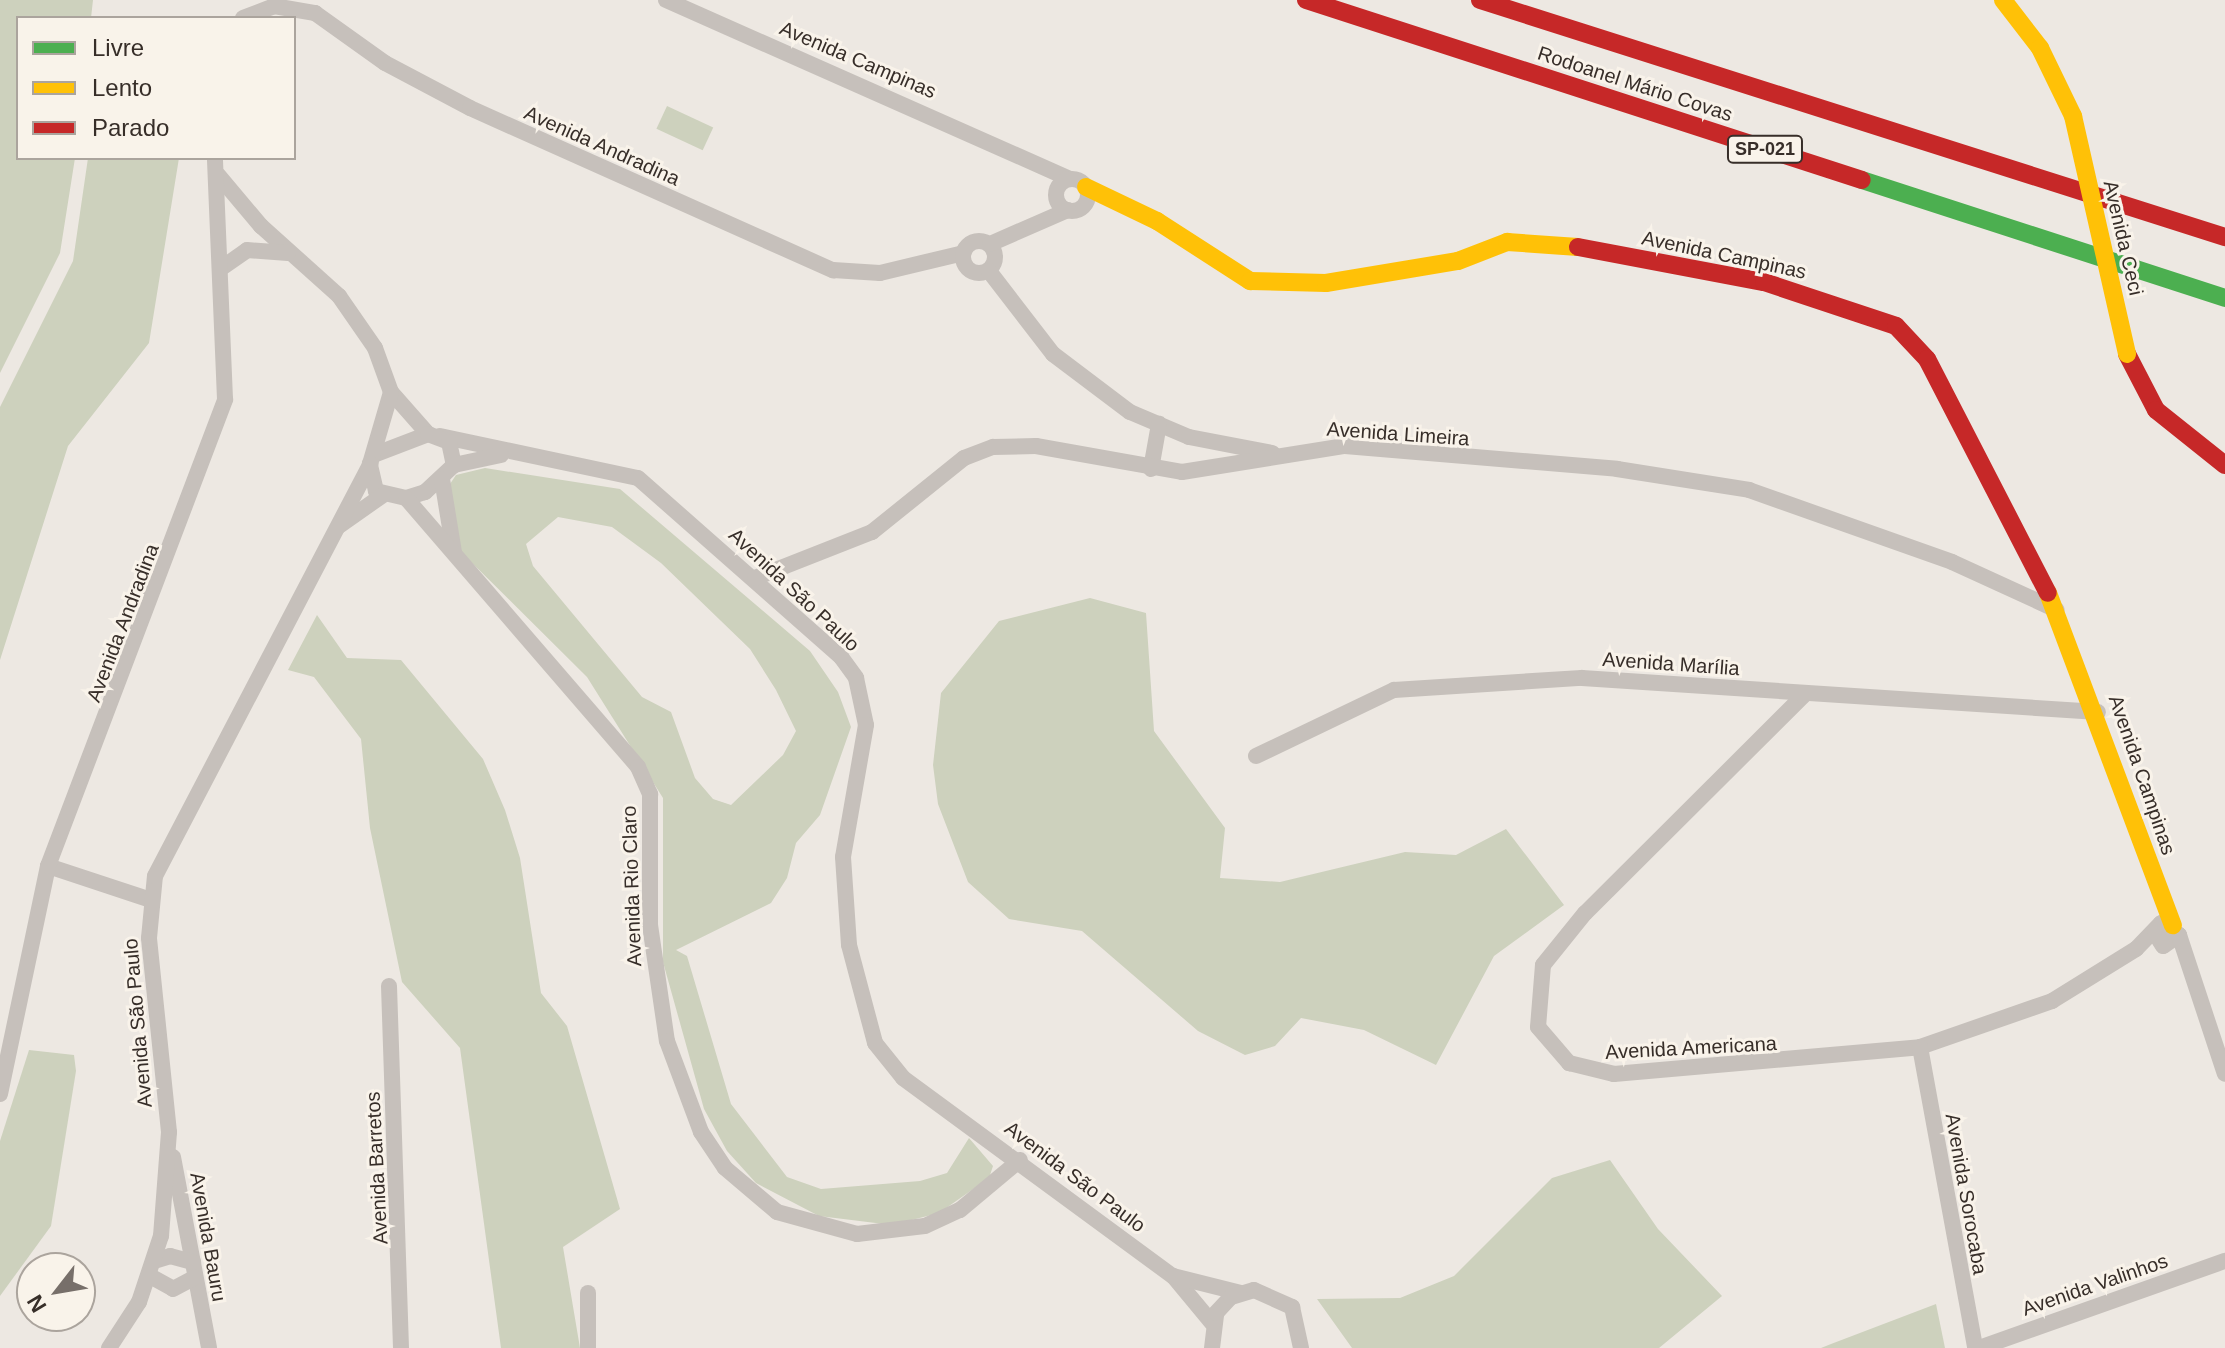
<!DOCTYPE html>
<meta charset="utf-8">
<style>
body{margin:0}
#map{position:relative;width:2225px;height:1348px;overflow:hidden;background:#ede8e2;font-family:Helvetica,sans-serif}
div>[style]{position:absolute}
.green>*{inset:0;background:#cdd1bd;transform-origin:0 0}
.street>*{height:16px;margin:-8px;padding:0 8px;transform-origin:8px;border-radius:8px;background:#c6c0bb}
.street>.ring{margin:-8px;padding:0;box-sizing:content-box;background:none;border:16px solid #c6c0bb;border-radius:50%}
.fast>*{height:18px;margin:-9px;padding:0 9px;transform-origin:9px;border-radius:9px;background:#4caf50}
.slow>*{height:18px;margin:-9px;padding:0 9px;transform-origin:9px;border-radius:9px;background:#ffc107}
.jam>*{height:18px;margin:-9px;padding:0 9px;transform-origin:9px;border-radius:9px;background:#c62828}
.slow-bridge>*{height:18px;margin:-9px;padding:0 9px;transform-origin:9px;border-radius:9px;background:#ffc107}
span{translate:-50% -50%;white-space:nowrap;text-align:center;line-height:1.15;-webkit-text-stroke:6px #f9f3ea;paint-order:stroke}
.shield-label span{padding:2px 6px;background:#f9f3ea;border:2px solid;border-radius:6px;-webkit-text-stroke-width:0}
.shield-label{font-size:18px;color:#372e29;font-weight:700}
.street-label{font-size:20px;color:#372e29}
.legend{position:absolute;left:16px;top:16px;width:280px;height:144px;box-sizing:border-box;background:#f9f3ea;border:2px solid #aba49d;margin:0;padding:10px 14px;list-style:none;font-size:24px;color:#372e29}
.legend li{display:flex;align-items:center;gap:16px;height:40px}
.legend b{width:40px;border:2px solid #aba49d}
.north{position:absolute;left:16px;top:1252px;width:80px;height:80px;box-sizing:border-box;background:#f9f3ea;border:2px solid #aba49d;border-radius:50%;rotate:239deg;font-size:22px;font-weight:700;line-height:32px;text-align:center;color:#372e29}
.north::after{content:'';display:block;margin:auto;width:28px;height:36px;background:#776f6a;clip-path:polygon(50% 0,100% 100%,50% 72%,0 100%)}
</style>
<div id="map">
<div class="green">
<div style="clip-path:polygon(0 0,93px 0,91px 18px,18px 18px,18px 158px,75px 158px,60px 253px,0 373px)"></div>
<div style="left:667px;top:106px;width:51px;height:25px;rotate:25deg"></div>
<div style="clip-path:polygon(88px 158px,179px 158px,149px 343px,68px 446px,0 660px,0 407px,73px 261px)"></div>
<div style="clip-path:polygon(evenodd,485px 468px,620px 489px,810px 651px,838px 692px,851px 727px,820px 815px,796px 843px,787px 878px,771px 903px,676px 950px,687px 956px,731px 1104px,787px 1177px,821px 1189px,920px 1181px,947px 1173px,969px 1138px,993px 1166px,989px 1178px,939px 1213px,892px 1225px,819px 1216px,756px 1183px,727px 1151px,704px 1109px,663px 962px,663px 798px,587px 677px,459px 550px,446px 490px,456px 475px,485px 468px,558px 517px,612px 527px,661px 563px,750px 649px,776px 690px,796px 731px,783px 755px,731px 805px,713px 799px,695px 778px,671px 712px,642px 697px,533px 566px,526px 544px,558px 517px)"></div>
<div style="clip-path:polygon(1090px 598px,1146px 613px,1154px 731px,1225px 828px,1220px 878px,1280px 882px,1405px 852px,1456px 855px,1506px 829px,1564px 905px,1494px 956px,1436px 1065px,1364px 1030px,1301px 1018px,1275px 1046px,1245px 1055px,1198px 1031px,1082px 931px,1009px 919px,968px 882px,938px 804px,933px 765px,941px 693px,999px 621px)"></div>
<div style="clip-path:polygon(317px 615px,347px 658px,401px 660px,483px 759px,505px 810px,520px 858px,541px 993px,567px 1026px,620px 1209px,563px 1247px,580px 1348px,501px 1348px,460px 1048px,402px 982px,370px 828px,361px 739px,314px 677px,288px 670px)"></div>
<div style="clip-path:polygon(29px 1050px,74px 1055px,76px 1071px,51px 1226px,0 1296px,0 1141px)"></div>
<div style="clip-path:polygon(1610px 1160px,1658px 1229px,1722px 1296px,1659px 1348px,1352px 1348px,1317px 1299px,1400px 1298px,1454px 1276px,1552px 1178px)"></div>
<div style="clip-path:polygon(1936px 1304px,1945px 1348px,1821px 1348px,1831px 1344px)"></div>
</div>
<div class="street">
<div style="left:666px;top:0;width:442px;rotate:23.9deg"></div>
<div style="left:243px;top:18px;width:33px;rotate:-21deg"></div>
<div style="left:274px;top:6px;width:42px;rotate:9.7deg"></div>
<div style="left:315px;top:13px;width:86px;rotate:35.5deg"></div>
<div style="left:385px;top:63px;width:96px;rotate:27.9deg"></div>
<div style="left:470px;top:108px;width:398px;rotate:24.1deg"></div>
<div style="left:833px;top:270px;width:47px;rotate:3.7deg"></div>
<div style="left:880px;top:273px;width:85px;rotate:-13.5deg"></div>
<div style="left:218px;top:175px;width:67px;rotate:49.9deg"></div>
<div style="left:261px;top:226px;width:105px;rotate:41.9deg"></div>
<div style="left:339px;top:296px;width:63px;rotate:55.3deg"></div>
<div style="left:375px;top:348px;width:47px;rotate:70deg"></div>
<div style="left:391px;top:392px;width:56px;rotate:48.6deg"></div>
<div class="ring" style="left:1056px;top:179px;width:16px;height:16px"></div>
<div class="ring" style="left:963px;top:241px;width:16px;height:16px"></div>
<div style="left:990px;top:244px;width:85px;rotate:-23.6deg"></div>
<div style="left:223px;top:267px;width:29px;rotate:-35deg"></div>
<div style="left:247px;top:250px;width:41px;rotate:4.2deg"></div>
<div style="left:989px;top:271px;width:105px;rotate:52.4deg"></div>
<div style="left:1053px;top:354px;width:96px;rotate:37deg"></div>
<div style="left:1130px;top:412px;width:64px;rotate:23deg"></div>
<div style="left:1189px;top:437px;width:85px;rotate:10.9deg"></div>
<div style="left:440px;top:436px;width:202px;rotate:12deg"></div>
<div style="left:638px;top:478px;width:271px;rotate:41.4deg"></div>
<div style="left:841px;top:657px;width:26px;rotate:54deg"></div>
<div style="left:856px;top:678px;width:48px;rotate:78deg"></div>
<div style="left:866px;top:725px;width:134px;rotate:99.9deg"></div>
<div style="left:843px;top:857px;width:88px;rotate:86.1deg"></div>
<div style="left:849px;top:945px;width:101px;rotate:75.1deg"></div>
<div style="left:875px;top:1043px;width:45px;rotate:51.3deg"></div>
<div style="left:903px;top:1078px;width:335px;rotate:36.3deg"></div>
<div style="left:1173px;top:1276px;width:61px;rotate:50.3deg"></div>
<div style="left:376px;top:454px;width:56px;rotate:-21deg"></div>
<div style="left:428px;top:434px;width:22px;rotate:21deg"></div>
<div style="left:449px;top:442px;width:24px;rotate:78deg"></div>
<div style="left:454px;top:465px;width:40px;rotate:137deg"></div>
<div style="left:425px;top:492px;width:20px;rotate:162deg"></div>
<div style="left:406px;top:498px;width:31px;rotate:-167deg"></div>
<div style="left:376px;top:491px;width:28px;rotate:-103deg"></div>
<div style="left:370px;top:464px;width:75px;rotate:-73.7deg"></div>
<div style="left:454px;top:465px;width:48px;rotate:-12deg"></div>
<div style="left:1151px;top:469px;width:46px;rotate:-79.9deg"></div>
<div style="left:442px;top:479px;width:74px;rotate:80.7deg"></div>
<div style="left:406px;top:498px;width:355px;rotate:49.2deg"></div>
<div style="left:638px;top:767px;width:30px;rotate:66deg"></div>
<div style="left:650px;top:794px;width:131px;rotate:90deg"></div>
<div style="left:650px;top:925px;width:117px;rotate:81.7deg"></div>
<div style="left:667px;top:1041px;width:97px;rotate:69.5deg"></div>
<div style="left:701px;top:1132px;width:43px;rotate:56.3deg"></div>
<div style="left:725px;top:1168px;width:68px;rotate:40.2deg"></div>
<div style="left:777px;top:1212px;width:83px;rotate:15.4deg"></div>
<div style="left:857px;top:1234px;width:68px;rotate:-6.7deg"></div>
<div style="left:925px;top:1226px;width:38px;rotate:-25deg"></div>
<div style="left:960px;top:1210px;width:78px;rotate:-39.8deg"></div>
<div style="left:339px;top:526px;width:54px;rotate:-35.2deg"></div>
<div style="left:755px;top:578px;width:126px;rotate:-21.5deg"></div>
<div style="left:872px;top:532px;width:118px;rotate:-38.8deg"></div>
<div style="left:964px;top:458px;width:31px;rotate:-21deg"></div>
<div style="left:993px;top:447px;width:43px;rotate:-1.3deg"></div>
<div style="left:1036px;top:446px;width:148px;rotate:10.1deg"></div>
<div style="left:1182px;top:472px;width:165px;rotate:-9.1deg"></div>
<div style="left:1345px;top:446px;width:273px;rotate:4.8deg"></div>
<div style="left:1617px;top:469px;width:134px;rotate:9deg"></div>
<div style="left:1749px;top:490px;width:215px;rotate:19.5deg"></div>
<div style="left:1952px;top:562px;width:115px;rotate:24.6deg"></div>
<div style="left:1805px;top:694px;width:310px;rotate:135.1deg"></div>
<div style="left:1585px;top:913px;width:67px;rotate:128.9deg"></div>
<div style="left:1543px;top:965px;width:62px;rotate:94.6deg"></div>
<div style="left:1538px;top:1027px;width:48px;rotate:49.3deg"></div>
<div style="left:1569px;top:1063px;width:46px;rotate:13.7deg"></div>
<div style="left:1614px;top:1074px;width:307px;rotate:-5deg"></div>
<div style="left:1920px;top:1047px;width:140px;rotate:-19.2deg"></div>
<div style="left:2052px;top:1001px;width:99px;rotate:-31.8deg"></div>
<div style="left:2136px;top:949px;width:36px;rotate:-46deg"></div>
<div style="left:2161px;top:923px;width:22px;rotate:34deg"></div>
<div style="left:2179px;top:935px;width:19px;rotate:145deg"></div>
<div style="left:2163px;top:946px;width:15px;rotate:-122deg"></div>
<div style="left:1256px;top:756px;width:153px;rotate:-25.6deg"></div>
<div style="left:1394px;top:690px;width:188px;rotate:-3.7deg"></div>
<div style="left:1582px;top:678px;width:517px;rotate:3.77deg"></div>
<div style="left:48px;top:866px;width:108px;rotate:18.3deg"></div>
<div style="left:2179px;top:935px;width:146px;rotate:71.7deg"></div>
<div style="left:389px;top:986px;width:362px;rotate:88.1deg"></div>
<div style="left:1920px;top:1047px;width:306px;rotate:79.6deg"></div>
<div style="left:0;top:1094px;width:233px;rotate:-78.1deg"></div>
<div style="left:48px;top:866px;width:499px;rotate:-69.2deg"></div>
<div style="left:225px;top:399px;width:241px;rotate:-92.4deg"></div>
<div style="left:173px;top:1157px;width:194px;rotate:79.3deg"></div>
<div style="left:154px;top:1261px;width:17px;rotate:-17deg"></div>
<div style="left:170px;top:1256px;width:24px;rotate:15deg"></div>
<div style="left:150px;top:1276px;width:26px;rotate:29deg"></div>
<div style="left:173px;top:1289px;width:24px;rotate:-28deg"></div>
<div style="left:1173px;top:1276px;width:70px;rotate:14deg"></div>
<div style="left:588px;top:1293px;width:55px;rotate:90deg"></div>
<div style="left:109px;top:1348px;width:55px;rotate:-56.9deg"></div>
<div style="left:139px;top:1302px;width:70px;rotate:-71.6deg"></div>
<div style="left:161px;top:1236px;width:104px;rotate:-85.6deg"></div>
<div style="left:169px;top:1132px;width:195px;rotate:-95.9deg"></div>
<div style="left:149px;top:938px;width:62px;rotate:-84.5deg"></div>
<div style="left:155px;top:876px;width:465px;rotate:-62.4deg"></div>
<div style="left:1212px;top:1348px;width:35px;rotate:-83deg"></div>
<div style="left:1216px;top:1313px;width:22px;rotate:-47deg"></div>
<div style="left:1231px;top:1297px;width:24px;rotate:-17deg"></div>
<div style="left:1254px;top:1290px;width:42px;rotate:24.1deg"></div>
<div style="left:1292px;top:1307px;width:42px;rotate:77.6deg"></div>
<div style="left:1979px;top:1348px;width:261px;rotate:-19.5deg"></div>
</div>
<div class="fast">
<div style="left:1862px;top:180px;width:382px;rotate:18deg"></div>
</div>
<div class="slow">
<div style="left:2003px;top:0;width:61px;rotate:52.4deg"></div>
<div style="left:2040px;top:48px;width:76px;rotate:64.1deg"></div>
<div style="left:1086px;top:187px;width:79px;rotate:25.6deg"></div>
<div style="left:1157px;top:221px;width:111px;rotate:32.8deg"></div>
<div style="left:1250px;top:281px;width:76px;rotate:1.5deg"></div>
<div style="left:1326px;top:283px;width:134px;rotate:-9.5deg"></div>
<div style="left:1458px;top:261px;width:53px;rotate:-21.2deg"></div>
<div style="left:1507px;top:242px;width:71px;rotate:4deg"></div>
<div style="left:2048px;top:593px;width:355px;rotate:69.4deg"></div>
</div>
<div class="jam">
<div style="left:1306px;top:0;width:584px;rotate:17.94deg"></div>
<div style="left:1480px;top:0;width:782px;rotate:17.65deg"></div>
<div style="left:1578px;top:247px;width:189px;rotate:10.7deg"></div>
<div style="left:1764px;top:282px;width:139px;rotate:18.4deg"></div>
<div style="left:1896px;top:326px;width:45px;rotate:46.8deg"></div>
<div style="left:1927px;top:359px;width:263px;rotate:62.7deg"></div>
<div style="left:2127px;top:354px;width:63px;rotate:62.6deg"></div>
<div style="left:2156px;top:410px;width:88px;rotate:38.6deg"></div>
</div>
<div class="slow-bridge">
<div style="left:2073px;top:116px;width:244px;rotate:77.2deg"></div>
</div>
<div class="shield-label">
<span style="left:1765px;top:149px">SP-021</span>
</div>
<div class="street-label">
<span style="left:858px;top:60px;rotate:23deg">Avenida Campinas</span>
<span style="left:1635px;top:84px;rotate:18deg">Rodoanel Mário Covas</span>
<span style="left:602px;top:146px;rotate:24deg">Avenida Andradina</span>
<span style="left:2123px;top:238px;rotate:77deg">Avenida Ceci</span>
<span style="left:1724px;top:255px;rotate:12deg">Avenida Campinas</span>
<span style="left:1398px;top:434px;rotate:4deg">Avenida Limeira</span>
<span style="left:794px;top:590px;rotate:43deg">Avenida São Paulo</span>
<span style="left:123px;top:623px;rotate:-69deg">Avenida Andradina</span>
<span style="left:1671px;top:664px;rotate:4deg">Avenida Marília</span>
<span style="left:2142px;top:775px;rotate:71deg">Avenida Campinas</span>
<span style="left:632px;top:886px;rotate:-92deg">Avenida Rio Claro</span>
<span style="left:138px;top:1023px;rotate:-95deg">Avenida São Paulo</span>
<span style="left:1691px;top:1048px;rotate:-3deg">Avenida Americana</span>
<span style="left:377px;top:1168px;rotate:-93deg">Avenida Barretos</span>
<span style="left:1075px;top:1177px;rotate:37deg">Avenida São Paulo</span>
<span style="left:1966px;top:1194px;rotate:80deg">Avenida Sorocaba</span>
<span style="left:208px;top:1237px;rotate:80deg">Avenida Bauru</span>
<span style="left:2095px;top:1285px;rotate:-19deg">Avenida Valinhos</span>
</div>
<ul class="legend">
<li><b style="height:10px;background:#4caf50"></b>Livre</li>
<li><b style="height:10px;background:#ffc107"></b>Lento</li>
<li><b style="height:10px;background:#c62828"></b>Parado</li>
</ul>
<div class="north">N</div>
</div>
